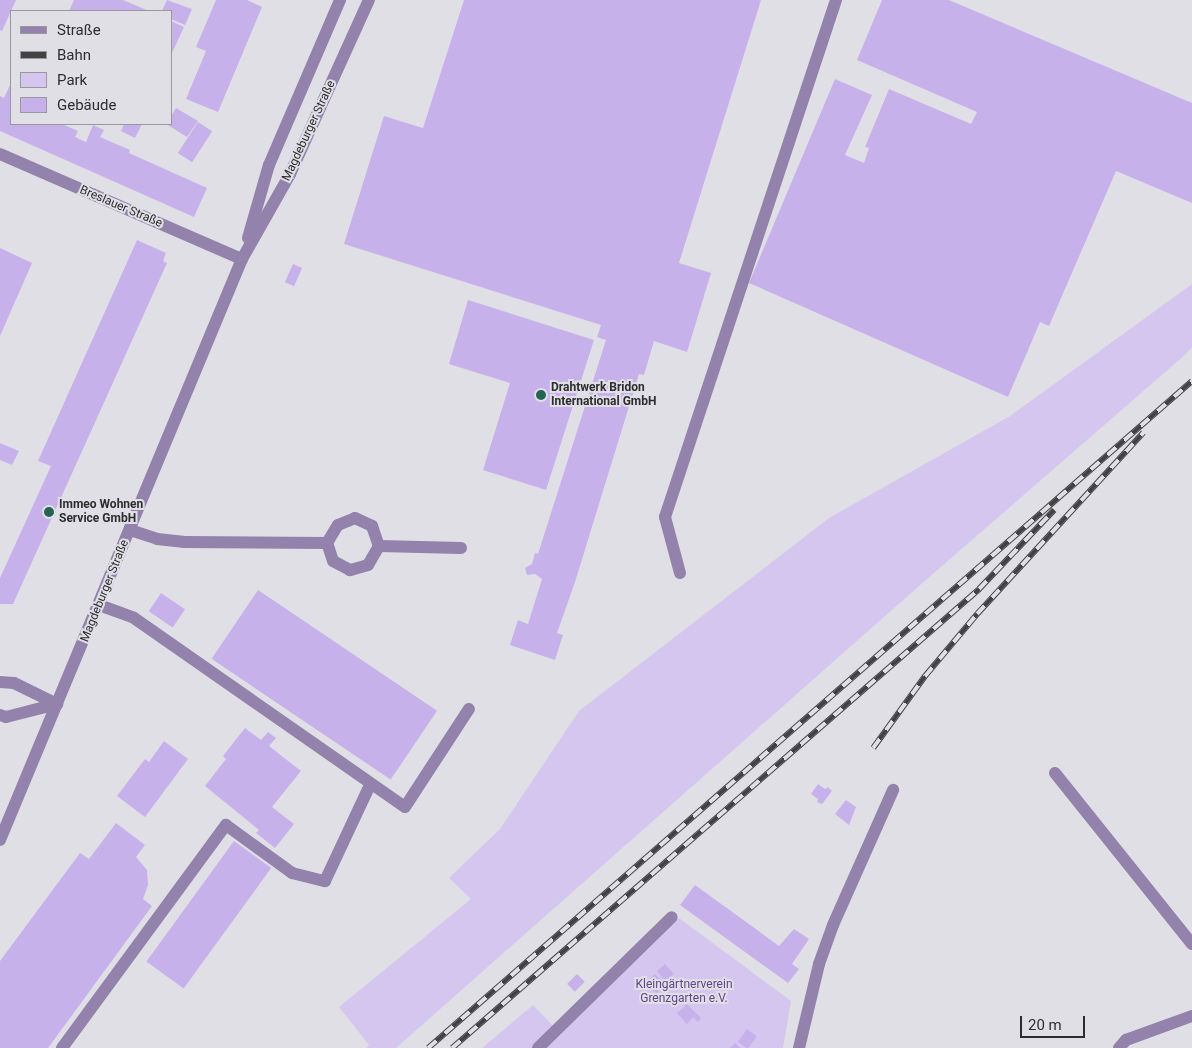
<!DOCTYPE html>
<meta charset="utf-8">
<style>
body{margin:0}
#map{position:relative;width:1192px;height:1048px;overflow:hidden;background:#e1dfe6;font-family:Roboto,sans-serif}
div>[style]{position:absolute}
.green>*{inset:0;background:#d5c6ef}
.building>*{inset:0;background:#c7b1eb;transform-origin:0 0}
.minor>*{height:12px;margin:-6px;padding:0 6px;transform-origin:6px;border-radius:6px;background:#9282ac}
.rail>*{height:5.5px;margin-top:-2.75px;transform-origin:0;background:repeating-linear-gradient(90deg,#e1dfe6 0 11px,#424144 0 22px);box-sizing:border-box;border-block:1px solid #424144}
.dots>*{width:14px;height:14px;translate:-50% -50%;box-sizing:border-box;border:2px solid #e1dfe6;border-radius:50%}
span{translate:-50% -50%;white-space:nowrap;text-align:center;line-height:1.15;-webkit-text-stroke:4px #e1dfe6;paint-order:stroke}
.street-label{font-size:12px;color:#2d2d2f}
.poi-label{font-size:12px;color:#2d2d2f;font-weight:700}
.left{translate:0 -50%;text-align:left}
.park-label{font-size:12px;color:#62458b}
.legend{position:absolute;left:10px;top:10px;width:162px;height:115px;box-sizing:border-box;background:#e1dfe6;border:1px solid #99989d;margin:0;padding:6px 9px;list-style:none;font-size:15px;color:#2d2d2f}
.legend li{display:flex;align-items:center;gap:10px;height:25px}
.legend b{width:25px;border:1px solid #99989d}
.scale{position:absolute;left:1020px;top:1016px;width:65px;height:22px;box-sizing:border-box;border:2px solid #2d2d2f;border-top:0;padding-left:6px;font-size:15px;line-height:18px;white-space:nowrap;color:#2d2d2f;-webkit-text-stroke:4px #e1dfe6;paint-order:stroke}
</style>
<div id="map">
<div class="green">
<div style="clip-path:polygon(1192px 284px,1192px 347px,1186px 354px,919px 586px,396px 1048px,366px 1048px,369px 1045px,339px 1007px,471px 899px,449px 878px,500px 829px,579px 711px,829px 518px,1010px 416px)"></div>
<div style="clip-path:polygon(679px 918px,791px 1001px,783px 1048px,482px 1048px,533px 1005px,560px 1033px)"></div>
</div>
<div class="building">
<div style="clip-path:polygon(0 0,16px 0,2px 31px,0 30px)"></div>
<div style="clip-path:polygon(74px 0,123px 0,149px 11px,69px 11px)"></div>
<div style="clip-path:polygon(167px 0,192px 9px,185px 25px,171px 19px,171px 11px,162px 11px)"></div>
<div style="clip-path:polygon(216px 0,247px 0,262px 7px,218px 112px,186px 99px,206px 51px,196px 47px)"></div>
<div style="clip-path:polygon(464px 0,761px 0,679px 263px,711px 273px,687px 352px,654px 341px,644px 375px,639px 374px,575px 582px,557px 633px,563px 635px,555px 660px,510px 645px,518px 620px,528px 624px,542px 579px,535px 574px,527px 575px,525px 568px,532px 564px,535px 553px,538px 554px,606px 340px,597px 337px,601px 325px,344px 244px,384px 116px,423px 128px)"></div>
<div style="clip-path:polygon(882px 0,949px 0,1192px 103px,1192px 203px,1116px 171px,1049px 326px,1040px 322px,1008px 397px,749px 283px,835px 79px,872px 95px,845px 155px,864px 163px,869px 148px,865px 147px,889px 89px,971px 124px,977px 112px,857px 60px)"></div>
<div style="clip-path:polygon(171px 21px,184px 27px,171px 55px)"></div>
<div style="clip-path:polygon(10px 85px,11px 124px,62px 124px,78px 131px,75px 137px,86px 142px,93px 125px,104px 130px,100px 137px,130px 150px,129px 153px,207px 188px,194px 217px,0 131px,0 96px,4px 98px)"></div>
<div style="clip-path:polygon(176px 108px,198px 121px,187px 137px,166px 124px,171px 124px,171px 116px)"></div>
<div style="left:198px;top:122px;width:17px;height:37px;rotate:33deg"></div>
<div style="clip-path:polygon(124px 124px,142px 124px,135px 138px,121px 131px)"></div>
<div style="clip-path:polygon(137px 240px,166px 253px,163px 261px,167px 263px,13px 604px,0 604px,0 578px,51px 466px,38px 461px)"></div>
<div style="clip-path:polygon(0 248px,32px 263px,0 336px)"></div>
<div style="left:293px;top:264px;width:10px;height:20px;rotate:24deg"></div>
<div style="clip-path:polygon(468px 300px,594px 340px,546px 490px,483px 470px,510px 383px,449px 364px)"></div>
<div style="clip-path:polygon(0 443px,19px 451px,12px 465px,0 460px)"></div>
<div style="left:258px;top:590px;width:216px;height:83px;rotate:34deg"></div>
<div style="left:161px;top:593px;width:29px;height:22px;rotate:34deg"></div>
<div style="clip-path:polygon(245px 728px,261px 740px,268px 732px,276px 738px,269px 746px,301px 771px,272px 807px,294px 824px,275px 848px,256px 833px,259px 830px,205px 786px,226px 759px,223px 756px)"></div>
<div style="clip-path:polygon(164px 741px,188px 759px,145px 817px,117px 796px,145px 759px,149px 762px)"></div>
<div style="clip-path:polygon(818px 784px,825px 789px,828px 787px,832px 791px,822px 804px,817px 802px,818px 799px,811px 794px)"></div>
<div style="clip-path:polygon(846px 800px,856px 807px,849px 825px,835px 814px)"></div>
<div style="clip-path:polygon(116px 823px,145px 845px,136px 857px,147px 870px,148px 885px,143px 899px,152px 906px,48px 1048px,0 1048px,0 961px,80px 853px,89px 859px)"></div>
<div style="left:234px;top:841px;width:46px;height:149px;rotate:36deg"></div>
<div style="clip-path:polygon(695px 885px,779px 946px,794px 929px,809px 939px,792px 964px,799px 969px,788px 983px,680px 905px)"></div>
<div style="left:665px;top:964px;width:13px;height:11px;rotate:48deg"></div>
<div style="left:577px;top:974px;width:11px;height:14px;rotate:45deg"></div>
<div style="left:654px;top:974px;width:14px;height:14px;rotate:36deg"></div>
<div style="clip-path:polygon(687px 1004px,701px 1018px,698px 1022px,693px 1017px,687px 1024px,677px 1013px)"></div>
<div style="left:747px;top:1029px;width:12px;height:16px;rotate:35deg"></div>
<div style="clip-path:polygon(735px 1043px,740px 1048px,730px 1048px)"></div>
</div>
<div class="minor">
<div style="left:0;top:154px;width:264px;rotate:23.5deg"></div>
<div style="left:248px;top:238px;width:76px;rotate:-74deg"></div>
<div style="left:269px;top:165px;width:180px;rotate:-66.7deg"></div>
<div style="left:355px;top:518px;width:19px;rotate:25deg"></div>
<div style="left:372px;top:526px;width:21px;rotate:71deg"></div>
<div style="left:379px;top:546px;width:22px;rotate:120deg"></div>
<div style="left:368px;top:565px;width:19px;rotate:164deg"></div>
<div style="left:350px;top:570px;width:19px;rotate:-152deg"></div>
<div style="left:333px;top:561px;width:19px;rotate:-108deg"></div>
<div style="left:327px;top:543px;width:21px;rotate:-59deg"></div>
<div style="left:338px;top:525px;width:18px;rotate:-22deg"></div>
<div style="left:130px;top:530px;width:28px;rotate:18deg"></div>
<div style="left:157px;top:539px;width:28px;rotate:6deg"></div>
<div style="left:185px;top:542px;width:142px;rotate:0.4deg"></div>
<div style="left:379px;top:546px;width:82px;rotate:1.4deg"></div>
<div style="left:680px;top:573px;width:58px;rotate:-105deg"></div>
<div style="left:665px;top:517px;width:545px;rotate:-71.7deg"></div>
<div style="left:99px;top:605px;width:37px;rotate:20deg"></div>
<div style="left:134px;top:618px;width:330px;rotate:34.9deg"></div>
<div style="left:405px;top:807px;width:117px;rotate:-56.9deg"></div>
<div style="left:0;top:682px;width:14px;rotate:4deg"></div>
<div style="left:14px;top:683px;width:48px;rotate:26deg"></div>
<div style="left:0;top:715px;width:6px;rotate:18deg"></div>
<div style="left:6px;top:717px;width:53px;rotate:-14.3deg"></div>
<div style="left:1055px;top:773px;width:219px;rotate:51.3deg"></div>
<div style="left:0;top:840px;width:629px;rotate:-67.39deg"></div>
<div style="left:242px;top:259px;width:98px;rotate:-60.5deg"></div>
<div style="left:290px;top:174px;width:191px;rotate:-65.6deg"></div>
<div style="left:62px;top:1048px;width:277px;rotate:-53.7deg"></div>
<div style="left:226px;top:825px;width:82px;rotate:36deg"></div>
<div style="left:292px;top:873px;width:34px;rotate:14deg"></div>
<div style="left:325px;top:881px;width:106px;rotate:-64.9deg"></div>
<div style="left:538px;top:1048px;width:187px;rotate:-44.4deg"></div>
<div style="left:799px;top:1048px;width:86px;rotate:-76.6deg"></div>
<div style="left:819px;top:964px;width:41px;rotate:-70.3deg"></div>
<div style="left:833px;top:925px;width:148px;rotate:-66deg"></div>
<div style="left:1119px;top:1048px;width:11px;rotate:-49deg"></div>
<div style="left:1126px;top:1040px;width:70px;rotate:-20deg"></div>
</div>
<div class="rail">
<div style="left:873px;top:748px;width:89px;rotate:-54.2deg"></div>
<div style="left:925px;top:676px;width:81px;rotate:-50deg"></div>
<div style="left:977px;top:614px;width:246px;rotate:-47.5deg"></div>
<div style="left:428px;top:1048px;width:1014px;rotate:-41.12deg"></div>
<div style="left:452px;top:1048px;width:699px;rotate:-41.05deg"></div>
<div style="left:979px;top:589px;width:109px;rotate:-46.5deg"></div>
</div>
<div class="dots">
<div style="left:541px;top:395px;background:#246452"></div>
<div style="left:49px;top:512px;background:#246452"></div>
</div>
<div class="street-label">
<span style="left:309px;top:131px;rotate:-65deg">Magdeburger Straße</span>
<span style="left:121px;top:207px;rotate:23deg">Breslauer Straße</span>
<span style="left:105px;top:591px;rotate:-68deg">Magdeburger Straße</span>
</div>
<div class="poi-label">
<span class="left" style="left:551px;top:395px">Drahtwerk Bridon<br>International GmbH</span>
<span class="left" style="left:59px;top:512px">Immeo Wohnen<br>Service GmbH</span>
</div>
<div class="park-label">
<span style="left:684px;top:992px">Kleingärtnerverein<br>Grenzgarten e.V.</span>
</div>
<ul class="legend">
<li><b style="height:6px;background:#9282ac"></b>Straße</li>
<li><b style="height:6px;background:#424144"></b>Bahn</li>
<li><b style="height:14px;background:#d5c6ef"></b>Park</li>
<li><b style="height:14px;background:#c7b1eb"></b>Gebäude</li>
</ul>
<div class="scale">20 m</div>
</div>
